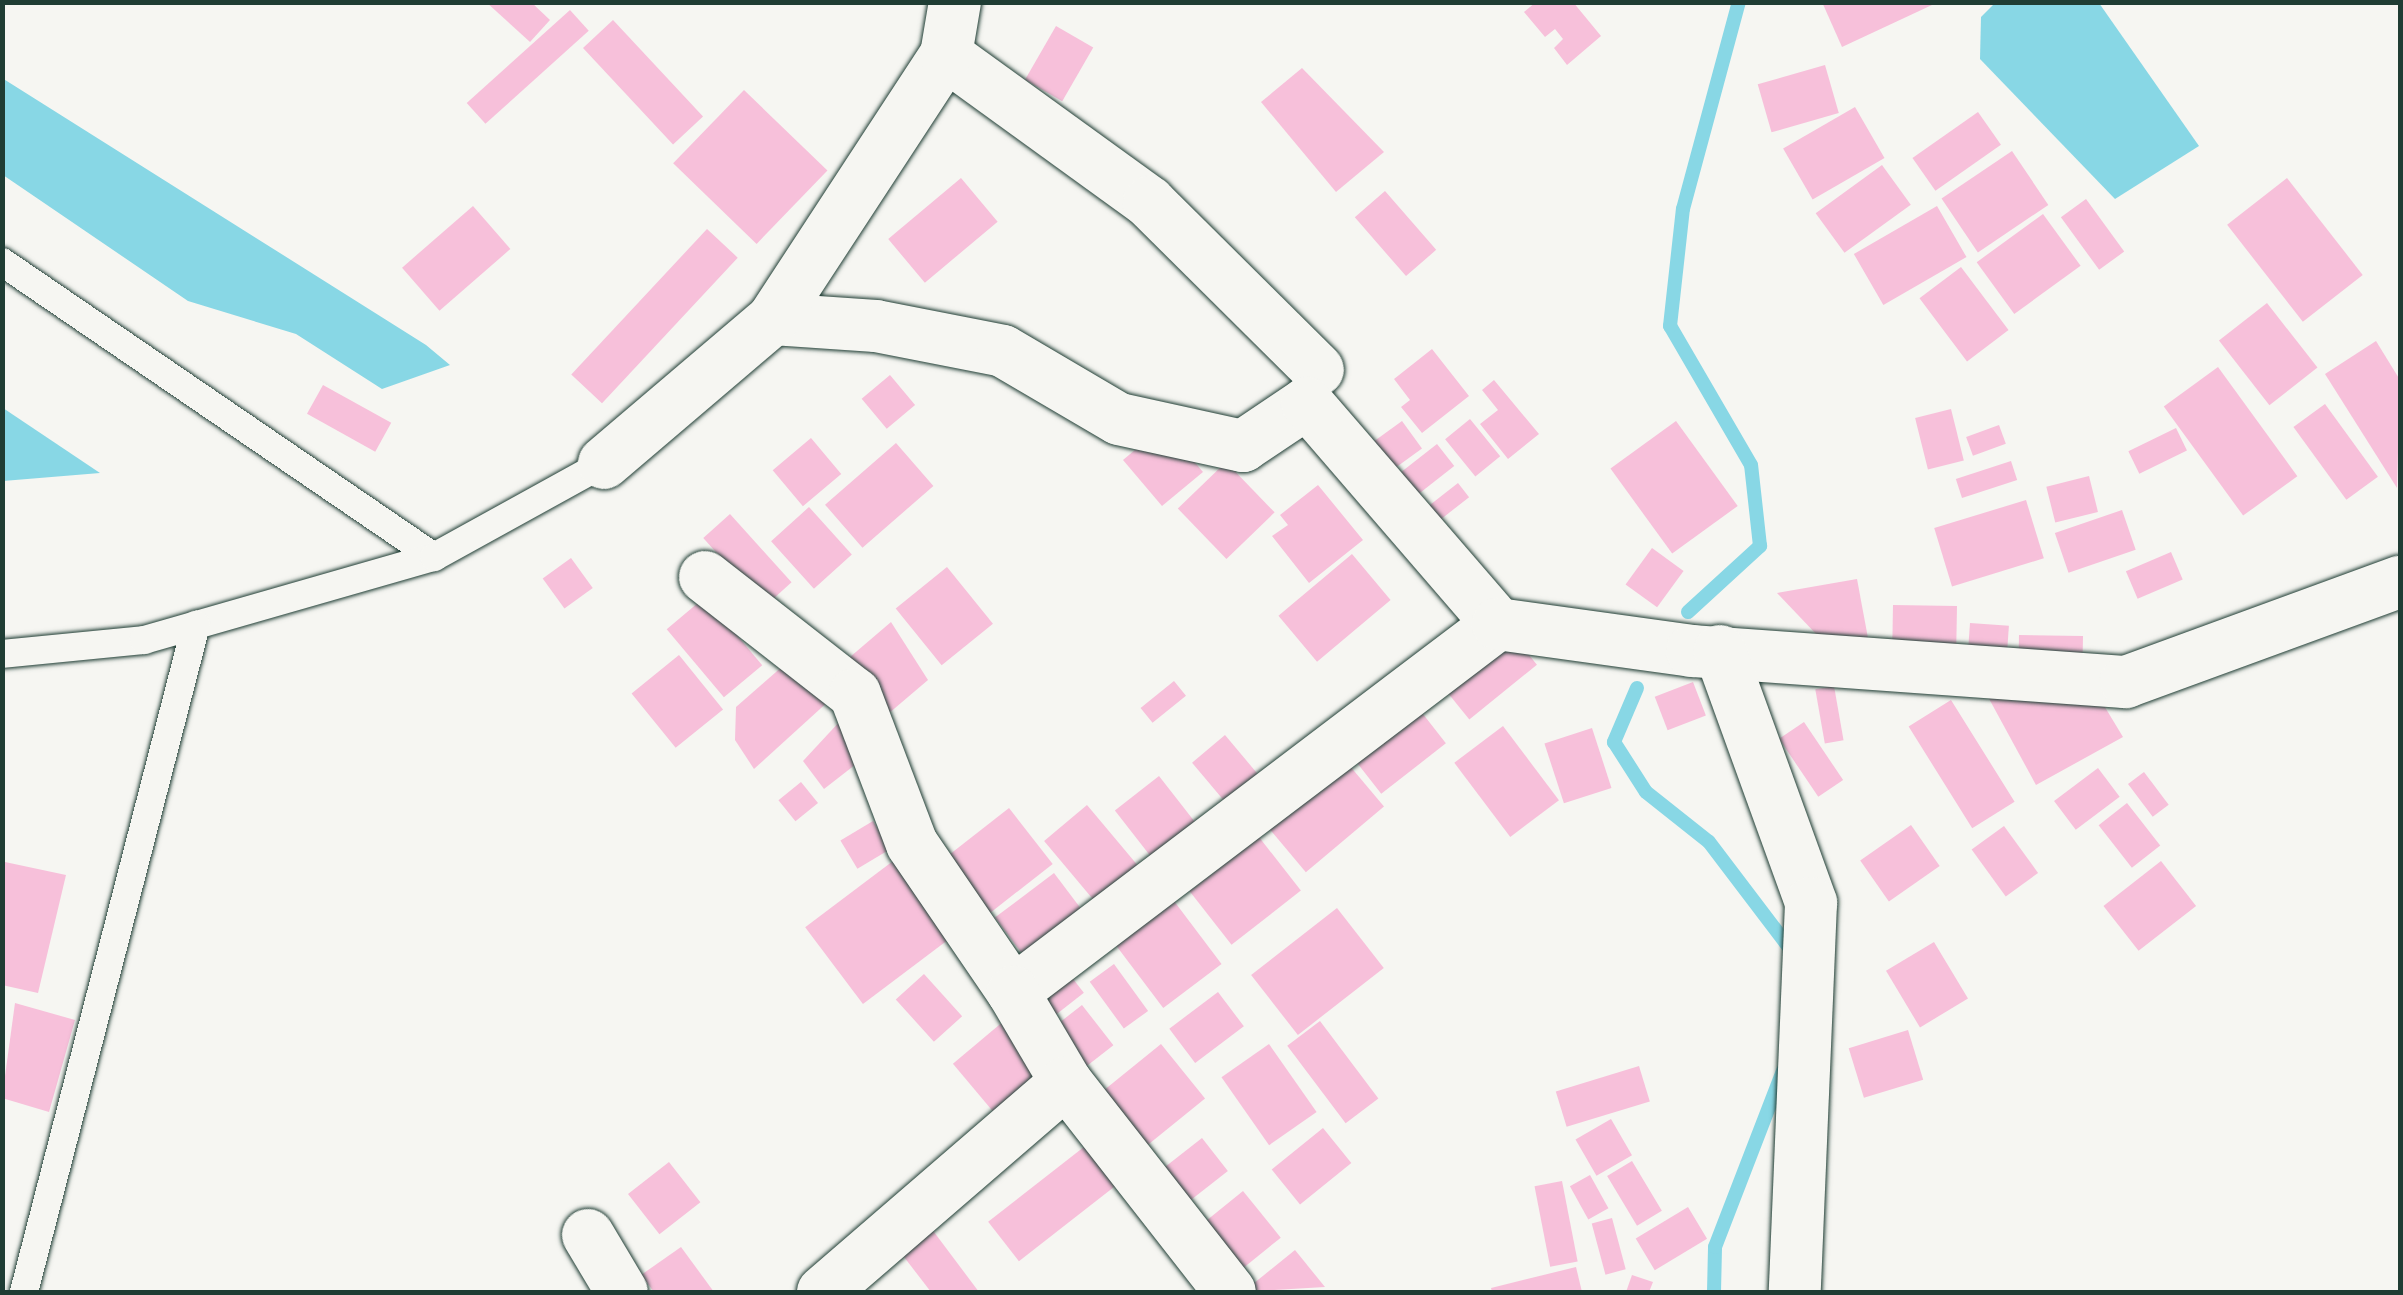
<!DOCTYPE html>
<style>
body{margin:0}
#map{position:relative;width:2403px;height:1295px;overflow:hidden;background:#f6f6f2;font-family:Mali,sans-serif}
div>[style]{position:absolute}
.water>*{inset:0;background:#88d7e5}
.stream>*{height:14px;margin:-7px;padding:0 7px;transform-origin:7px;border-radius:7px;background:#88d7e5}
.building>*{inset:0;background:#f7c0da;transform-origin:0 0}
.roads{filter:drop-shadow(0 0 2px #1f3d34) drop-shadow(0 0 2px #1f3d34)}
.lane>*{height:28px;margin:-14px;padding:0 14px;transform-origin:14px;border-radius:14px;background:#f6f6f2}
.street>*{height:52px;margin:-26px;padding:0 26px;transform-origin:26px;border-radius:26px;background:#f6f6f2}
span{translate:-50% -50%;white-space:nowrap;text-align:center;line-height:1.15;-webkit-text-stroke:9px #f6f6f2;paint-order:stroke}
.frame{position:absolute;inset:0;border:5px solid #1f3d34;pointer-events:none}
</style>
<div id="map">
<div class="water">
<div style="clip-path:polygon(1996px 2px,2099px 3px,2199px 146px,2115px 199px,1980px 59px,1981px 17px)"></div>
<div style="clip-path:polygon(2px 78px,426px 345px,450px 365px,382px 389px,296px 334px,188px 301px,3px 175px)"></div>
<div style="clip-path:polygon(3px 408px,100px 473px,3px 481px)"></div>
</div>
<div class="stream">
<div style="left:1688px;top:612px;width:98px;rotate:-42.5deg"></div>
<div style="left:1760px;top:546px;width:81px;rotate:-96.3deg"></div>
<div style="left:1751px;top:465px;width:161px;rotate:-120.2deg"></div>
<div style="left:1670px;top:326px;width:118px;rotate:-83.7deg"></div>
<div style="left:1683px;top:209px;width:214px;rotate:-74.9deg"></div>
<div style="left:1637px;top:688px;width:59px;rotate:113.1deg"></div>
<div style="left:1614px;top:742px;width:59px;rotate:57.4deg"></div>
<div style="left:1646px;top:792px;width:80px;rotate:38.4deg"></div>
<div style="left:1709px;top:842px;width:136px;rotate:52.8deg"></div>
<div style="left:1714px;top:1292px;width:45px;rotate:-88.7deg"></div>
<div style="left:1715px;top:1247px;width:189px;rotate:-68.9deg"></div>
</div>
<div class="building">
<div style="clip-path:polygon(486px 2px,531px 2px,550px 20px,530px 42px)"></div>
<div style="clip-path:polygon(1536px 2px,1573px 2px,1601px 36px,1567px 65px,1554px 48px,1563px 39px,1555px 29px,1545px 37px,1524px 12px)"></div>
<div style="clip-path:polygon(1822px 2px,1930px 2px,1932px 5px,1842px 47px)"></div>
<div style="left:570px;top:10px;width:28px;height:139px;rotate:48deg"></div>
<div style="left:613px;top:20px;width:132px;height:41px;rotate:47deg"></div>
<div style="left:1056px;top:26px;width:43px;height:62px;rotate:30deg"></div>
<div style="left:1825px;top:65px;width:50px;height:70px;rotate:74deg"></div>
<div style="clip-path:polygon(1302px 68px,1384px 152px,1336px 192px,1261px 102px)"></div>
<div style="left:744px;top:90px;width:116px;height:102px;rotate:44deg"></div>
<div style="left:1855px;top:107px;width:59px;height:83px;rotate:60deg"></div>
<div style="left:1978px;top:112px;width:40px;height:80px;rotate:55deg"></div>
<div style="left:2012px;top:151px;width:65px;height:85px;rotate:56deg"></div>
<div style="left:1882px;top:165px;width:49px;height:82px;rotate:54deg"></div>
<div style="left:961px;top:178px;width:57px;height:95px;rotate:50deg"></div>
<div style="left:2287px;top:178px;width:123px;height:76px;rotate:52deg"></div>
<div style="left:1385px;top:191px;width:78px;height:40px;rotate:49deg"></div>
<div style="left:2086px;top:199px;width:65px;height:31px;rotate:54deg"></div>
<div style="left:473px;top:206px;width:57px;height:94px;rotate:49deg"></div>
<div style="left:1937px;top:206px;width:59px;height:96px;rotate:60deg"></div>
<div style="left:2043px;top:214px;width:64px;height:82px;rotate:54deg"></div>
<div style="left:707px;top:229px;width:42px;height:199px;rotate:43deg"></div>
<div style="left:1961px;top:267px;width:79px;height:52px;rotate:53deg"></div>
<div style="left:2267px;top:303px;width:82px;height:61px;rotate:52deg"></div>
<div style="clip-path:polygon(2376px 341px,2400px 380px,2397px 488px,2325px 374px)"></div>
<div style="clip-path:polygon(1432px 349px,1469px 396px,1422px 433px,1401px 407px,1410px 400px,1394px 379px)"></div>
<div style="left:2218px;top:367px;width:135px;height:67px;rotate:54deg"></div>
<div style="left:890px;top:375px;width:39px;height:37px;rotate:50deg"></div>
<div style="clip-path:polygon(1494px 380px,1539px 434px,1508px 459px,1480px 424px,1498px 410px,1482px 390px)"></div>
<div style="left:323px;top:385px;width:78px;height:33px;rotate:29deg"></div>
<div style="left:2325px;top:404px;width:90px;height:39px;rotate:54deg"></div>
<div style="left:1951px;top:409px;width:53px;height:37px;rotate:76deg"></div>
<div style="left:1470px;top:419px;width:48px;height:32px;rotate:51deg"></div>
<div style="left:1402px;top:421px;width:34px;height:49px;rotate:54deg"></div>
<div style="left:1676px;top:421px;width:105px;height:81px;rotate:54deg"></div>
<div style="left:1999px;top:425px;width:20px;height:35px;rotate:70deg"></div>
<div style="left:2176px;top:428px;width:25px;height:53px;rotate:64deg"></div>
<div style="clip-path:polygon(1155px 433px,1171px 434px,1203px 472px,1162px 506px,1123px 460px)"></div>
<div style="left:811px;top:438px;width:47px;height:50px;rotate:50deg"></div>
<div style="left:896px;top:443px;width:57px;height:94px;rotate:49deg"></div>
<div style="left:1437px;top:444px;width:28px;height:66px;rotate:52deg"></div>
<div style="left:2011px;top:461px;width:20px;height:58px;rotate:72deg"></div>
<div style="left:1226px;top:462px;width:70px;height:67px;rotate:46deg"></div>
<div style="left:2089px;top:476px;width:37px;height:44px;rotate:76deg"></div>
<div style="left:1458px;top:483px;width:18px;height:43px;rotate:52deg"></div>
<div style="clip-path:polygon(1318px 485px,1363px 540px,1309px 583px,1272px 536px,1288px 525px,1280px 515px)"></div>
<div style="left:2026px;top:500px;width:61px;height:96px;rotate:73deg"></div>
<div style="left:809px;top:507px;width:64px;height:51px;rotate:48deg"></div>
<div style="left:2122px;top:510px;width:42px;height:71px;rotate:71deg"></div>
<div style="left:730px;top:514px;width:92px;height:36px;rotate:48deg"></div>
<div style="left:1652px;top:548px;width:39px;height:45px;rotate:36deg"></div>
<div style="left:2171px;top:552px;width:30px;height:49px;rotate:67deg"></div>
<div style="left:1352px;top:554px;width:60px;height:96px;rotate:50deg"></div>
<div style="left:571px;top:558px;width:37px;height:35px;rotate:54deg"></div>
<div style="left:947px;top:567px;width:73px;height:66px;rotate:51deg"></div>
<div style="clip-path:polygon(1857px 579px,1870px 649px,1837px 656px,1777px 593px)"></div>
<div style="left:705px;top:597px;width:89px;height:50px;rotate:50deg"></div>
<div style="left:1893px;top:605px;width:64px;height:47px;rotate:1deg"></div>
<div style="clip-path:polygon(891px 622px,928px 680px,888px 714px,843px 663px)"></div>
<div style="left:1970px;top:623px;width:39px;height:37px;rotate:4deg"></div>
<div style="left:1508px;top:629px;width:46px;height:87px;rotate:51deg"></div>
<div style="left:2019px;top:635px;width:64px;height:31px;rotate:1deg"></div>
<div style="left:679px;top:655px;width:70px;height:61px;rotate:51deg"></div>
<div style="clip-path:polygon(792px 658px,831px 699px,754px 769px,735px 740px,736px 707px)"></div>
<div style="left:1174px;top:681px;width:19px;height:43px;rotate:51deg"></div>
<div style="left:1693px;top:682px;width:36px;height:41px;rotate:69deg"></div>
<div style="left:1834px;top:686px;width:55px;height:19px;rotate:80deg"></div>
<div style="clip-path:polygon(2094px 689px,2123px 737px,2036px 785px,1987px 695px)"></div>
<div style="left:1412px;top:700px;width:55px;height:82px;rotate:52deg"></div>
<div style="left:1951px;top:700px;width:120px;height:50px;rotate:58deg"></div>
<div style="clip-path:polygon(842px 719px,869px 754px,824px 789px,803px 761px)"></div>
<div style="left:1804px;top:722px;width:70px;height:30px;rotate:56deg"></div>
<div style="left:1503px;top:726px;width:93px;height:61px;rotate:53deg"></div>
<div style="left:1592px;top:728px;width:63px;height:50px;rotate:72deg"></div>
<div style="left:1225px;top:735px;width:60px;height:43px;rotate:50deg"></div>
<div style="left:1339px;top:753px;width:70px;height:102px;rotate:50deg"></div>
<div style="left:2098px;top:768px;width:36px;height:55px;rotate:53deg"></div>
<div style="left:2144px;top:772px;width:41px;height:20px;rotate:53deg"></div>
<div style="left:1159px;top:776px;width:71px;height:56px;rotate:52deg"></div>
<div style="left:801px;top:782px;width:27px;height:29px;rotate:51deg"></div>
<div style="left:2127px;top:803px;width:54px;height:36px;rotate:52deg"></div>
<div style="left:1087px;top:805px;width:94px;height:56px;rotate:50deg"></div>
<div style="left:1009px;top:808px;width:71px;height:88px;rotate:52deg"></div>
<div style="left:873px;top:821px;width:33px;height:38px;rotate:59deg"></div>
<div style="left:1911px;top:825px;width:50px;height:62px;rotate:55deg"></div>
<div style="left:2004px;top:826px;width:58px;height:40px;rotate:54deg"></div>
<div style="left:1259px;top:837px;width:68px;height:88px;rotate:52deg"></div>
<div style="left:905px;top:852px;width:96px;height:125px;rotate:53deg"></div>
<div style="left:2161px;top:861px;width:57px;height:73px;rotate:52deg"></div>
<div style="clip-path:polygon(5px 862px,66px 875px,38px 993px,2px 985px)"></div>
<div style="left:1054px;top:873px;width:64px;height:74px;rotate:53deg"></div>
<div style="left:1174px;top:901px;width:79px;height:73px;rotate:53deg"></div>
<div style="left:1337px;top:908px;width:76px;height:109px;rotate:52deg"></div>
<div style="left:1934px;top:942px;width:66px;height:56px;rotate:59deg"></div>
<div style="left:1114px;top:964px;width:58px;height:30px;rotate:54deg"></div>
<div style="left:1066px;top:970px;width:29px;height:52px;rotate:52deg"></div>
<div style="left:924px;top:974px;width:57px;height:38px;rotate:48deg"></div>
<div style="left:1218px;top:992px;width:43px;height:61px;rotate:53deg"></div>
<div style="clip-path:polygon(15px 1003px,75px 1020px,49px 1112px,2px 1098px)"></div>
<div style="left:1082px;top:1005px;width:51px;height:46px;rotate:52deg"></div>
<div style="left:1005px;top:1020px;width:67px;height:68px;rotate:50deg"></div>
<div style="left:1320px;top:1021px;width:97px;height:41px;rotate:53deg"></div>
<div style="left:1908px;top:1030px;width:52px;height:62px;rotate:73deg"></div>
<div style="left:1161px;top:1044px;width:70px;height:83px;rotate:51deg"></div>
<div style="left:1269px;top:1044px;width:83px;height:58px;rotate:55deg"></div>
<div style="left:1639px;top:1066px;width:37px;height:87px;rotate:73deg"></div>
<div style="left:1611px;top:1119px;width:42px;height:41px;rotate:60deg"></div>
<div style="left:1323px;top:1128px;width:45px;height:66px;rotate:51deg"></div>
<div style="left:1202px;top:1138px;width:42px;height:62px;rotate:52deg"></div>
<div style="left:1089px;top:1143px;width:50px;height:128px;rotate:52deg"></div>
<div style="left:1632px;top:1161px;width:58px;height:29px;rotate:59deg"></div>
<div style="left:669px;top:1162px;width:51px;height:52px;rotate:52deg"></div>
<div style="left:1590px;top:1175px;width:38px;height:23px;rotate:61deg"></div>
<div style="left:1562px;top:1181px;width:82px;height:28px;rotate:79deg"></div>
<div style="left:1243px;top:1191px;width:60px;height:66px;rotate:51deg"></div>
<div style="left:1688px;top:1207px;width:37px;height:61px;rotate:59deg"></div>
<div style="left:1612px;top:1218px;width:53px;height:21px;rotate:75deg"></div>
<div style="clip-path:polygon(925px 1220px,979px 1292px,931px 1292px,894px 1244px)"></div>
<div style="clip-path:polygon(681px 1247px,714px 1292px,654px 1292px,641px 1275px)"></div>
<div style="clip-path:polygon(1295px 1250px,1325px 1287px,1243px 1292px)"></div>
<div style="clip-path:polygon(1576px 1267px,1582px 1292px,1492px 1292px,1491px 1288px)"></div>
<div style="clip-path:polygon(1632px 1275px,1653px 1282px,1649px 1292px,1626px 1292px)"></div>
</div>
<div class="roads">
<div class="lane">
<div style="left:2px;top:262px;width:523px;rotate:34.33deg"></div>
<div style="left:2px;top:654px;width:143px;rotate:-5.6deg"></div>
<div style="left:144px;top:640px;width:302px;rotate:-16deg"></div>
<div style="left:434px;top:557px;width:194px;rotate:-28.9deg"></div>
<div style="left:24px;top:1292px;width:689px;rotate:-75.54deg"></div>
</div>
<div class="street">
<div style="left:946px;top:55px;width:251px;rotate:35.9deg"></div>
<div style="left:1149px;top:202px;width:238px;rotate:44.8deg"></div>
<div style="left:773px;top:319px;width:103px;rotate:3.9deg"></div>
<div style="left:876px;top:326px;width:129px;rotate:11.1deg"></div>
<div style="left:1003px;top:351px;width:134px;rotate:30.4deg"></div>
<div style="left:1119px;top:419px;width:127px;rotate:12.3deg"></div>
<div style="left:1243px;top:446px;width:77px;rotate:-33.9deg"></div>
<div style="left:1307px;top:403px;width:292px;rotate:49.2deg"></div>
<div style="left:604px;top:463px;width:222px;rotate:-40.4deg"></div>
<div style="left:773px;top:319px;width:316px;rotate:-56.8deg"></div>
<div style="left:946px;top:55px;width:54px;rotate:-80.4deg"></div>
<div style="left:705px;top:577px;width:190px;rotate:38deg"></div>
<div style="left:855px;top:694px;width:160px;rotate:69.2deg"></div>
<div style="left:912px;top:844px;width:179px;rotate:55.7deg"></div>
<div style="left:1013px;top:992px;width:609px;rotate:-37.19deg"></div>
<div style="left:1498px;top:624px;width:196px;rotate:7.9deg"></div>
<div style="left:1692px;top:651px;width:435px;rotate:4.1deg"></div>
<div style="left:2126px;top:682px;width:292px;rotate:-20.1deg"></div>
<div style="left:1720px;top:651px;width:268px;rotate:70.1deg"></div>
<div style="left:1811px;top:903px;width:389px;rotate:92.4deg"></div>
<div style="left:1013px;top:992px;width:104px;rotate:59.5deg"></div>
<div style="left:1066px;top:1082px;width:266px;rotate:52deg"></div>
<div style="left:588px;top:1235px;width:66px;rotate:59.2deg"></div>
<div style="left:823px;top:1292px;width:321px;rotate:-40.8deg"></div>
</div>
</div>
<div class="frame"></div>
</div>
